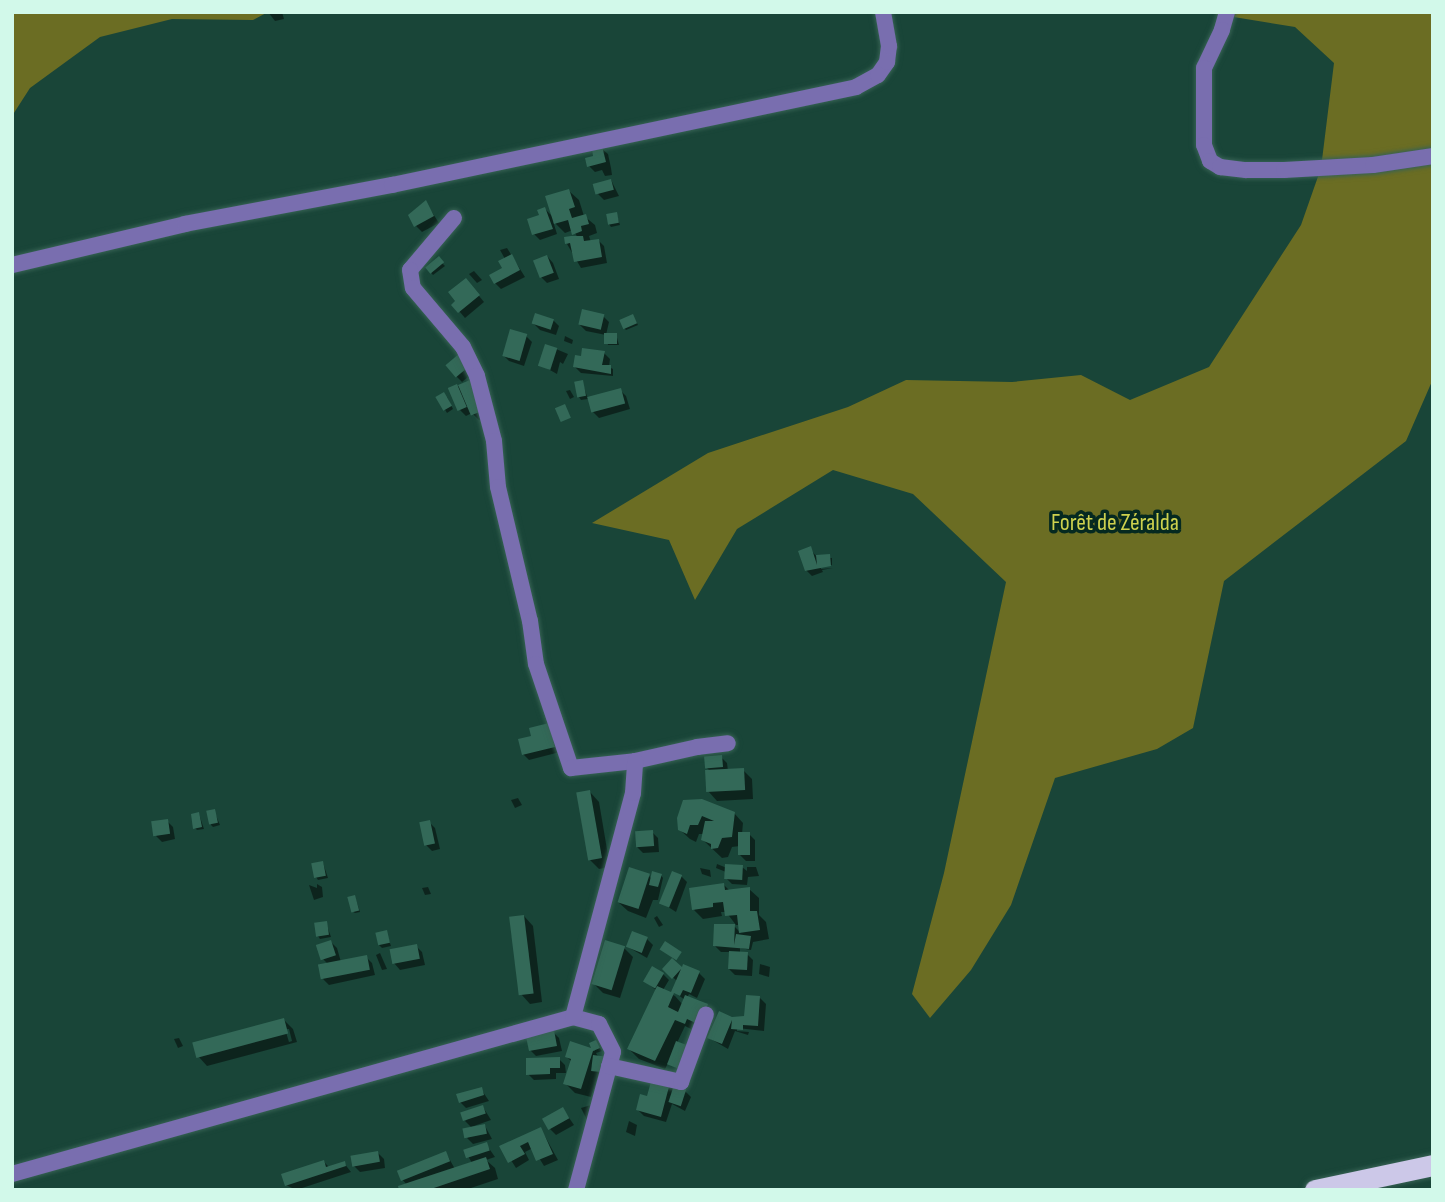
<!DOCTYPE html>
<meta charset="utf-8">
<style>
body{margin:0}
#map{position:relative;width:1445px;height:1202px;overflow:hidden;background:#194538;font-family:"Sofia Sans Condensed",sans-serif}
div>[style]{position:absolute}
.forest>*{inset:0;background:#6b6d23}
.shadow>*{inset:0;background:#0007}
.building>*{inset:0;background:#336958;transform-origin:0 0}
.roads{filter:drop-shadow(0 0 2px #376254) drop-shadow(0 0 2px #376254)}
.minor>*{height:16px;margin:-8px;padding:0 8px;transform-origin:8px;border-radius:8px;background:#796eaf}
.motorway>*{height:21px;margin:-10.5px;padding:0 10.5px;transform-origin:10.5px;border-radius:10.5px;background:#ccc8e8}
span{translate:-50% -50%;white-space:nowrap;text-align:center;line-height:1.15;-webkit-text-stroke:7px #052920;paint-order:stroke}
.park-label{font-size:24px;color:#cdd14e}
.frame{position:absolute;inset:0;border:14px solid #d2f9ea;pointer-events:none}
</style>
<div id="map">
<div class="forest">
<div style="clip-path:polygon(12px 12px,268px 12px,253px 20px,172px 19px,100px 37px,30px 88px,12px 116px)"></div>
<div style="clip-path:polygon(1203px 12px,1433px 12px,1433px 379px,1406px 441px,1224px 581px,1193px 728px,1157px 749px,1055px 778px,1011px 905px,971px 970px,930px 1018px,912px 994px,944px 873px,1006px 582px,913px 494px,833px 470px,737px 529px,695px 600px,669px 540px,592px 523px,708px 453px,848px 407px,906px 380px,1012px 382px,1081px 375px,1130px 400px,1209px 367px,1301px 225px,1321px 168px,1334px 63px,1295px 27px)"></div>
</div>
<div class="shadow">
<div style="clip-path:polygon(268px 12px,282px 12px,284px 19px,275px 21px)"></div>
<div style="clip-path:polygon(601px 148px,608px 154px,611px 168px,612px 175px,605px 176px,602px 170px,595px 172px,589px 166px)"></div>
<div style="clip-path:polygon(611px 180px,619px 196px,604px 200px,598px 194px)"></div>
<div style="clip-path:polygon(569px 191px,579px 200px,584px 216px,595px 225px,597px 233px,589px 236px,591px 242px,598px 240px,604px 246px,607px 263px,581px 268px,567px 244px,578px 238px,573px 230px,565px 233px,553px 221px,557px 234px,540px 240px,534px 234px,545px 209px,553px 217px)"></div>
<div style="clip-path:polygon(426px 203px,439px 223px,422px 232px,416px 226px)"></div>
<div style="clip-path:polygon(616px 213px,620px 225px,611px 227px,609px 224px)"></div>
<div style="clip-path:polygon(507px 248px,525px 277px,501px 289px,495px 283px,504px 269px,505px 259px,500px 250px)"></div>
<div style="clip-path:polygon(547px 256px,553px 263px,559px 279px,547px 283px,541px 277px)"></div>
<div style="clip-path:polygon(438px 259px,445px 266px,433px 275px,427px 268px)"></div>
<div style="clip-path:polygon(474px 271px,482px 280px,477px 283px,469px 274px)"></div>
<div style="clip-path:polygon(471px 286px,484px 302px,465px 318px,454px 305px)"></div>
<div style="clip-path:polygon(603px 316px,609px 322px,606px 335px,616px 334px,619px 345px,608px 345px,606px 335px,586px 331px,580px 325px)"></div>
<div style="clip-path:polygon(633px 316px,638px 325px,626px 330px,624px 328px)"></div>
<div style="clip-path:polygon(553px 320px,559px 326px,556px 335px,540px 330px,534px 324px)"></div>
<div style="clip-path:polygon(526px 336px,532px 342px,524px 366px,509px 361px,503px 355px)"></div>
<div style="clip-path:polygon(565px 336px,573px 340px,572px 344px,564px 341px)"></div>
<div style="clip-path:polygon(556px 349px,568px 354px,563px 364px,560px 362px,557px 374px,541px 365px)"></div>
<div style="clip-path:polygon(604px 353px,610px 359px,609px 367px,613px 369px,613px 376px,581px 373px,575px 367px)"></div>
<div style="clip-path:polygon(466px 362px,474px 372px,462px 382px,456px 376px)"></div>
<div style="clip-path:polygon(470px 382px,488px 416px,479px 420px,472px 413px,466px 416px,460px 410px,451px 389px)"></div>
<div style="clip-path:polygon(582px 382px,588px 399px,581px 400px,579px 397px)"></div>
<div style="clip-path:polygon(570px 390px,574px 397px,570px 399px,566px 391px)"></div>
<div style="clip-path:polygon(620px 390px,626px 396px,630px 409px,599px 418px,593px 412px)"></div>
<div style="clip-path:polygon(447px 397px,453px 409px,447px 413px,438px 398px)"></div>
<div style="clip-path:polygon(810px 549px,817px 557px,832px 558px,832px 565px,821px 566px,821px 569px,833px 568px,822px 570px,823px 572px,812px 576px,806px 570px)"></div>
<div style="clip-path:polygon(555px 731px,560px 752px,529px 760px,523px 754px)"></div>
<div style="clip-path:polygon(721px 757px,727px 763px,728px 771px,743px 770px,752px 779px,753px 799px,717px 801px,708px 791px,711px 772px,707px 768px)"></div>
<div style="clip-path:polygon(590px 792px,599px 802px,610px 867px,599px 869px,589px 859px)"></div>
<div style="clip-path:polygon(518px 798px,522px 805px,515px 808px,511px 800px)"></div>
<div style="clip-path:polygon(684px 802px,734px 813px,743px 823px,742px 834px,749px 834px,755px 840px,755px 861px,746px 861px,740px 855px,740px 846px,732px 847px,728px 857px,722px 858px,703px 840px,704px 834px,699px 834px,696px 842px,690px 839px,680px 830px)"></div>
<div style="clip-path:polygon(214px 811px,220px 825px,213px 827px,211px 825px)"></div>
<div style="clip-path:polygon(199px 814px,204px 829px,197px 830px,195px 828px)"></div>
<div style="clip-path:polygon(167px 821px,173px 827px,175px 839px,162px 842px,156px 836px)"></div>
<div style="clip-path:polygon(429px 822px,435px 828px,440px 849px,432px 851px,426px 845px)"></div>
<div style="clip-path:polygon(652px 832px,658px 838px,659px 852px,643px 853px,637px 847px)"></div>
<div style="clip-path:polygon(323px 863px,328px 878px,318px 880px,316px 877px)"></div>
<div style="clip-path:polygon(717px 864px,727px 868px,742px 867px,747px 871px,747px 867px,756px 867px,759px 876px,748px 877px,747px 885px,732px 884px,726px 878px,726px 872px,716px 868px)"></div>
<div style="clip-path:polygon(700px 868px,710px 870px,711px 877px,702px 874px)"></div>
<div style="clip-path:polygon(661px 875px,663px 878px,658px 900px,653px 900px,646px 918px,628px 911px,618px 902px,649px 876px,652px 879px)"></div>
<div style="clip-path:polygon(681px 876px,687px 882px,676px 912px,662px 903px)"></div>
<div style="clip-path:polygon(317px 884px,322px 887px,323px 897px,314px 900px,309px 885px,317px 888px)"></div>
<div style="clip-path:polygon(723px 884px,730px 891px,749px 889px,759px 898px,759px 915px,766px 922px,769px 939px,753px 942px,751px 950px,740px 948px,740px 953px,747px 954px,753px 960px,752px 976px,735px 975px,729px 969px,731px 952px,721px 952px,715px 946px,734px 926px,741px 933px,740px 925px,736px 925px,726px 912px,721px 912px,722px 916px,703px 919px,694px 910px)"></div>
<div style="clip-path:polygon(428px 887px,431px 894px,425px 895px,422px 888px)"></div>
<div style="clip-path:polygon(355px 897px,360px 912px,355px 913px,352px 911px)"></div>
<div style="clip-path:polygon(524px 916px,533px 926px,542px 1002px,530px 1004px,521px 994px)"></div>
<div style="clip-path:polygon(657px 916px,663px 925px,659px 927px,654px 918px)"></div>
<div style="clip-path:polygon(326px 923px,331px 937px,320px 939px,318px 936px)"></div>
<div style="clip-path:polygon(386px 932px,391px 946px,382px 948px,379px 945px)"></div>
<div style="clip-path:polygon(647px 939px,653px 945px,647px 958px,628px 947px)"></div>
<div style="clip-path:polygon(331px 942px,337px 948px,341px 962px,366px 957px,372px 963px,375px 975px,329px 985px,323px 979px,329px 965px,322px 958px)"></div>
<div style="clip-path:polygon(416px 946px,422px 952px,425px 965px,400px 970px,394px 963px)"></div>
<div style="clip-path:polygon(624px 948px,633px 957px,620px 998px,603px 993px,593px 983px)"></div>
<div style="clip-path:polygon(380px 953px,387px 969px,382px 970px,376px 955px)"></div>
<div style="clip-path:polygon(672px 961px,682px 970px,699px 973px,705px 979px,697px 998px,689px 994px,687px 998px,707px 1006px,713px 1012px,706px 1029px,693px 1024px,691px 1029px,685px 1026px,677px 1043px,689px 1075px,668px 1063px,665px 1069px,639px 1059px,629px 1049px,657px 991px,645px 981px,663px 974px,669px 980px,663px 990px,675px 996px,683px 1005px,685px 1000px,674px 992px,678px 982px,664px 969px)"></div>
<div style="clip-path:polygon(760px 964px,770px 967px,769px 977px,759px 974px)"></div>
<div style="clip-path:polygon(760px 998px,766px 1004px,764px 1031px,737px 1028px,737px 1031px,749px 1032px,748px 1035px,735px 1031px,728px 1049px,709px 1038px,732px 1018px,746px 1017px)"></div>
<div style="clip-path:polygon(evenodd,284px 1020px,293px 1029px,297px 1042px,207px 1066px,198px 1056px,284px 1020px,285px 1029px,289px 1029px,292px 1041px,289px 1042px,285px 1029px)"></div>
<div style="clip-path:polygon(553px 1032px,559px 1038px,562px 1051px,536px 1056px,530px 1050px)"></div>
<div style="clip-path:polygon(179px 1038px,183px 1046px,178px 1048px,174px 1039px)"></div>
<div style="clip-path:polygon(596px 1042px,602px 1051px,596px 1053px,612px 1078px,598px 1076px,591px 1097px,575px 1093px,565px 1083px,572px 1062px,567px 1057px,571px 1044px,595px 1051px,591px 1044px)"></div>
<div style="clip-path:polygon(559px 1059px,565px 1065px,566px 1073px,556px 1073px,556px 1079px,534px 1080px,528px 1074px)"></div>
<div style="clip-path:polygon(654px 1080px,685px 1091px,691px 1097px,685px 1111px,672px 1104px,666px 1122px,644px 1116px,638px 1110px,649px 1098px)"></div>
<div style="clip-path:polygon(481px 1089px,489px 1101px,466px 1108px,460px 1102px)"></div>
<div style="clip-path:polygon(591px 1105px,587px 1120px,581px 1108px)"></div>
<div style="clip-path:polygon(483px 1107px,491px 1120px,471px 1127px,465px 1121px)"></div>
<div style="clip-path:polygon(563px 1109px,574px 1125px,556px 1135px,550px 1129px)"></div>
<div style="clip-path:polygon(629px 1121px,637px 1125px,635px 1136px,626px 1132px)"></div>
<div style="clip-path:polygon(485px 1126px,492px 1139px,473px 1144px,467px 1138px)"></div>
<div style="clip-path:polygon(541px 1129px,558px 1160px,544px 1166px,533px 1148px,525px 1152px,529px 1160px,516px 1168px,502px 1146px)"></div>
<div style="clip-path:polygon(486px 1144px,495px 1157px,486px 1160px,495px 1168px,498px 1179px,465px 1190px,401px 1190px,407px 1185px,401px 1178px,446px 1153px,455px 1169px,472px 1163px,465px 1151px)"></div>
<div style="clip-path:polygon(378px 1153px,384px 1159px,385px 1168px,360px 1172px,354px 1166px)"></div>
<div style="clip-path:polygon(324px 1162px,330px 1168px,344px 1163px,351px 1172px,296px 1190px,286px 1185px)"></div>
</div>
<div class="building">
<div style="clip-path:polygon(602px 146px,606px 162px,587px 167px,585px 158px,593px 156px,592px 149px)"></div>
<div style="left:611px;top:179px;width:11px;height:19px;rotate:75deg"></div>
<div style="clip-path:polygon(569px 189px,575px 207px,569px 209px,572px 218px,586px 214px,589px 224px,581px 226px,582px 231px,572px 235px,568px 220px,554px 224px,545px 196px)"></div>
<div style="clip-path:polygon(426px 200px,434px 216px,414px 227px,408px 215px)"></div>
<div style="clip-path:polygon(545px 207px,553px 229px,532px 235px,527px 219px,539px 215px,537px 210px)"></div>
<div style="left:617px;top:212px;width:11px;height:11px;rotate:80deg"></div>
<div style="clip-path:polygon(571px 236px,583px 236px,584px 241px,599px 239px,602px 257px,574px 262px,570px 243px,565px 244px,564px 237px)"></div>
<div style="clip-path:polygon(512px 254px,520px 270px,494px 284px,489px 275px,502px 268px,498px 261px)"></div>
<div style="left:547px;top:255px;width:19px;height:15px;rotate:69deg"></div>
<div style="left:439px;top:256px;width:8px;height:18px;rotate:50deg"></div>
<div style="clip-path:polygon(466px 278px,480px 295px,458px 313px,451px 305px,455px 301px,448px 292px)"></div>
<div style="left:582px;top:309px;width:23px;height:16px;rotate:13deg"></div>
<div style="left:535px;top:313px;width:20px;height:11px;rotate:18deg"></div>
<div style="left:633px;top:314px;width:10px;height:15px;rotate:66deg"></div>
<div style="left:510px;top:329px;width:18px;height:28px;rotate:16deg"></div>
<div style="left:604px;top:333px;width:13px;height:11px"></div>
<div style="left:545px;top:344px;width:13px;height:23px;rotate:18deg"></div>
<div style="clip-path:polygon(582px 348px,605px 351px,602px 365px,611px 365px,611px 374px,573px 367px,575px 355px,581px 356px)"></div>
<div style="left:460px;top:353px;width:16px;height:19px;rotate:50deg"></div>
<div style="left:470px;top:380px;width:33px;height:13px;rotate:67deg"></div>
<div style="left:583px;top:380px;width:16px;height:9px;rotate:79deg"></div>
<div style="left:457px;top:384px;width:25px;height:10px;rotate:67deg"></div>
<div style="left:621px;top:388px;width:16px;height:35px;rotate:75deg"></div>
<div style="left:444px;top:392px;width:16px;height:10px;rotate:60deg"></div>
<div style="left:565px;top:404px;width:15px;height:11px;rotate:67deg"></div>
<div style="clip-path:polygon(811px 546px,817px 565px,816px 555px,830px 554px,831px 566px,805px 571px,798px 551px)"></div>
<div style="clip-path:polygon(549px 723px,555px 747px,522px 755px,518px 739px,531px 736px,529px 728px)"></div>
<div style="left:722px;top:755px;width:12px;height:18px;rotate:85deg"></div>
<div style="left:744px;top:768px;width:22px;height:39px;rotate:87deg"></div>
<div style="left:590px;top:790px;width:69px;height:14px;rotate:80deg"></div>
<div style="clip-path:polygon(702px 799px,735px 812px,732px 837px,722px 838px,718px 848px,711px 849px,711px 844px,701px 840px,705px 821px,714px 821px,702px 816px,698px 825px,690px 825px,687px 834px,678px 830px,677px 818px,683px 800px)"></div>
<div style="left:215px;top:809px;width:14px;height:9px;rotate:78deg"></div>
<div style="clip-path:polygon(199px 812px,202px 827px,193px 829px,191px 814px)"></div>
<div style="left:168px;top:819px;width:15px;height:17px;rotate:82deg"></div>
<div style="left:430px;top:820px;width:24px;height:11px;rotate:78deg"></div>
<div style="left:653px;top:830px;width:16px;height:18px;rotate:86deg"></div>
<div style="left:738px;top:832px;width:12px;height:23px"></div>
<div style="left:323px;top:861px;width:15px;height:12px;rotate:79deg"></div>
<div style="left:725px;top:864px;width:18px;height:15px;rotate:3deg"></div>
<div style="left:629px;top:867px;width:22px;height:37px;rotate:18deg"></div>
<div style="clip-path:polygon(652px 871px,662px 874px,658px 887px,649px 885px)"></div>
<div style="left:672px;top:871px;width:11px;height:35px;rotate:22deg"></div>
<div style="clip-path:polygon(724px 883px,725px 890px,750px 887px,750px 911px,757px 911px,760px 930px,739px 933px,737px 915px,725px 916px,723px 902px,713px 903px,713px 907px,692px 910px,689px 888px)"></div>
<div style="left:355px;top:895px;width:16px;height:8px;rotate:75deg"></div>
<div style="left:524px;top:915px;width:79px;height:15px;rotate:83deg"></div>
<div style="left:327px;top:921px;width:14px;height:13px;rotate:82deg"></div>
<div style="clip-path:polygon(714px 924px,735px 924px,734px 945px,736px 934px,751px 936px,749px 949px,713px 946px)"></div>
<div style="left:387px;top:930px;width:13px;height:12px;rotate:77deg"></div>
<div style="left:632px;top:931px;width:17px;height:17px;rotate:21deg"></div>
<div style="left:331px;top:940px;width:16px;height:16px;rotate:72deg"></div>
<div style="left:605px;top:940px;width:21px;height:46px;rotate:17deg"></div>
<div style="left:665px;top:941px;width:20px;height:10px;rotate:33deg"></div>
<div style="left:417px;top:944px;width:15px;height:28px;rotate:79deg"></div>
<div style="left:729px;top:951px;width:19px;height:18px;rotate:3deg"></div>
<div style="left:367px;top:955px;width:15px;height:50px;rotate:79deg"></div>
<div style="clip-path:polygon(672px 958px,682px 967px,683px 964px,700px 971px,691px 993px,683px 990px,680px 996px,674px 993px,668px 1007px,678px 1012px,685px 995px,708px 1004px,700px 1025px,687px 1019px,685px 1024px,675px 1020px,655px 1061px,627px 1049px,657px 986px,671px 992px,681px 969px,672px 979px,662px 969px)"></div>
<div style="left:652px;top:966px;width:14px;height:18px;rotate:30deg"></div>
<div style="clip-path:polygon(746px 995px,760px 996px,758px 1026px,743px 1025px,743px 1030px,731px 1029px,732px 1020px,722px 1044px,707px 1038px,719px 1011px,732px 1017px,744px 1016px)"></div>
<div style="left:284px;top:1018px;width:16px;height:95px;rotate:75deg"></div>
<div style="clip-path:polygon(554px 1030px,557px 1046px,529px 1051px,525px 1032px)"></div>
<div style="clip-path:polygon(596px 1040px,600px 1048px,593px 1051px,581px 1089px,563px 1084px,571px 1059px,565px 1057px,570px 1041px,591px 1048px,589px 1043px)"></div>
<div style="left:676px;top:1041px;width:17px;height:25px;rotate:21deg"></div>
<div style="left:593px;top:1055px;width:16px;height:16px;rotate:7deg"></div>
<div style="clip-path:polygon(560px 1057px,560px 1068px,550px 1068px,550px 1074px,526px 1075px,526px 1058px)"></div>
<div style="clip-path:polygon(652px 1078px,670px 1083px,661px 1117px,636px 1110px,640px 1094px,647px 1096px)"></div>
<div style="left:674px;top:1085px;width:13px;height:18px;rotate:18deg"></div>
<div style="clip-path:polygon(482px 1087px,484px 1095px,459px 1103px,456px 1094px)"></div>
<div style="left:483px;top:1105px;width:9px;height:24px;rotate:72deg"></div>
<div style="left:563px;top:1107px;width:13px;height:24px;rotate:61deg"></div>
<div style="left:485px;top:1124px;width:10px;height:23px;rotate:79deg"></div>
<div style="clip-path:polygon(541px 1127px,553px 1154px,536px 1161px,528px 1142px,520px 1146px,525px 1154px,508px 1163px,499px 1146px)"></div>
<div style="left:487px;top:1142px;width:9px;height:25px;rotate:72deg"></div>
<div style="left:378px;top:1151px;width:11px;height:28px;rotate:80deg"></div>
<div style="left:446px;top:1151px;width:11px;height:53px;rotate:68deg"></div>
<div style="clip-path:polygon(486px 1157px,490px 1169px,428px 1190px,399px 1190px,398px 1186px)"></div>
<div style="clip-path:polygon(324px 1160px,326px 1167px,345px 1161px,346px 1166px,285px 1186px,281px 1174px)"></div>
</div>
<div class="roads">
<div class="minor">
<div style="left:1227px;top:12px;width:19px;rotate:106deg"></div>
<div style="left:1222px;top:30px;width:42px;rotate:115.3deg"></div>
<div style="left:1204px;top:68px;width:77px;rotate:90deg"></div>
<div style="left:1204px;top:145px;width:17px;rotate:69deg"></div>
<div style="left:1210px;top:161px;width:12px;rotate:31deg"></div>
<div style="left:1220px;top:167px;width:26px;rotate:7deg"></div>
<div style="left:1246px;top:170px;width:38px"></div>
<div style="left:1284px;top:170px;width:89px;rotate:-3.2deg"></div>
<div style="left:1373px;top:165px;width:61px;rotate:-8.5deg"></div>
<div style="left:454px;top:218px;width:68px;rotate:130.2deg"></div>
<div style="left:410px;top:270px;width:18px;rotate:81deg"></div>
<div style="left:413px;top:288px;width:77px;rotate:49.7deg"></div>
<div style="left:463px;top:347px;width:32px;rotate:64deg"></div>
<div style="left:477px;top:376px;width:67px;rotate:75.3deg"></div>
<div style="left:494px;top:441px;width:46px;rotate:85deg"></div>
<div style="left:498px;top:487px;width:138px;rotate:76.6deg"></div>
<div style="left:530px;top:621px;width:43px;rotate:82.1deg"></div>
<div style="left:536px;top:664px;width:110px;rotate:71.4deg"></div>
<div style="left:571px;top:768px;width:64px;rotate:-6.2deg"></div>
<div style="left:635px;top:761px;width:64px;rotate:-12.7deg"></div>
<div style="left:697px;top:747px;width:31px;rotate:-7deg"></div>
<div style="left:12px;top:265px;width:178px;rotate:-13.3deg"></div>
<div style="left:185px;top:224px;width:211px;rotate:-10.7deg"></div>
<div style="left:392px;top:185px;width:474px;rotate:-11.9deg"></div>
<div style="left:856px;top:87px;width:25px;rotate:-29deg"></div>
<div style="left:878px;top:75px;width:16px;rotate:-55deg"></div>
<div style="left:887px;top:62px;width:16px;rotate:-83deg"></div>
<div style="left:889px;top:46px;width:35px;rotate:-100deg"></div>
<div style="left:573px;top:1017px;width:27px;rotate:15deg"></div>
<div style="left:599px;top:1024px;width:31px;rotate:63deg"></div>
<div style="left:613px;top:1052px;width:143px;rotate:105deg"></div>
<div style="left:609px;top:1066px;width:74px;rotate:12.5deg"></div>
<div style="left:681px;top:1082px;width:72px;rotate:-69.8deg"></div>
<div style="left:12px;top:1174px;width:583px;rotate:-15.63deg"></div>
<div style="left:573px;top:1017px;width:232px;rotate:-75deg"></div>
<div style="left:633px;top:793px;width:32px;rotate:-86deg"></div>
</div>
<div class="motorway">
<div style="left:1315px;top:1190px;width:121px;rotate:-12deg"></div>
</div>
</div>
<div class="park-label">
<span style="left:1115px;top:523px">Forêt de Zéralda</span>
</div>
<div class="frame"></div>
</div>
